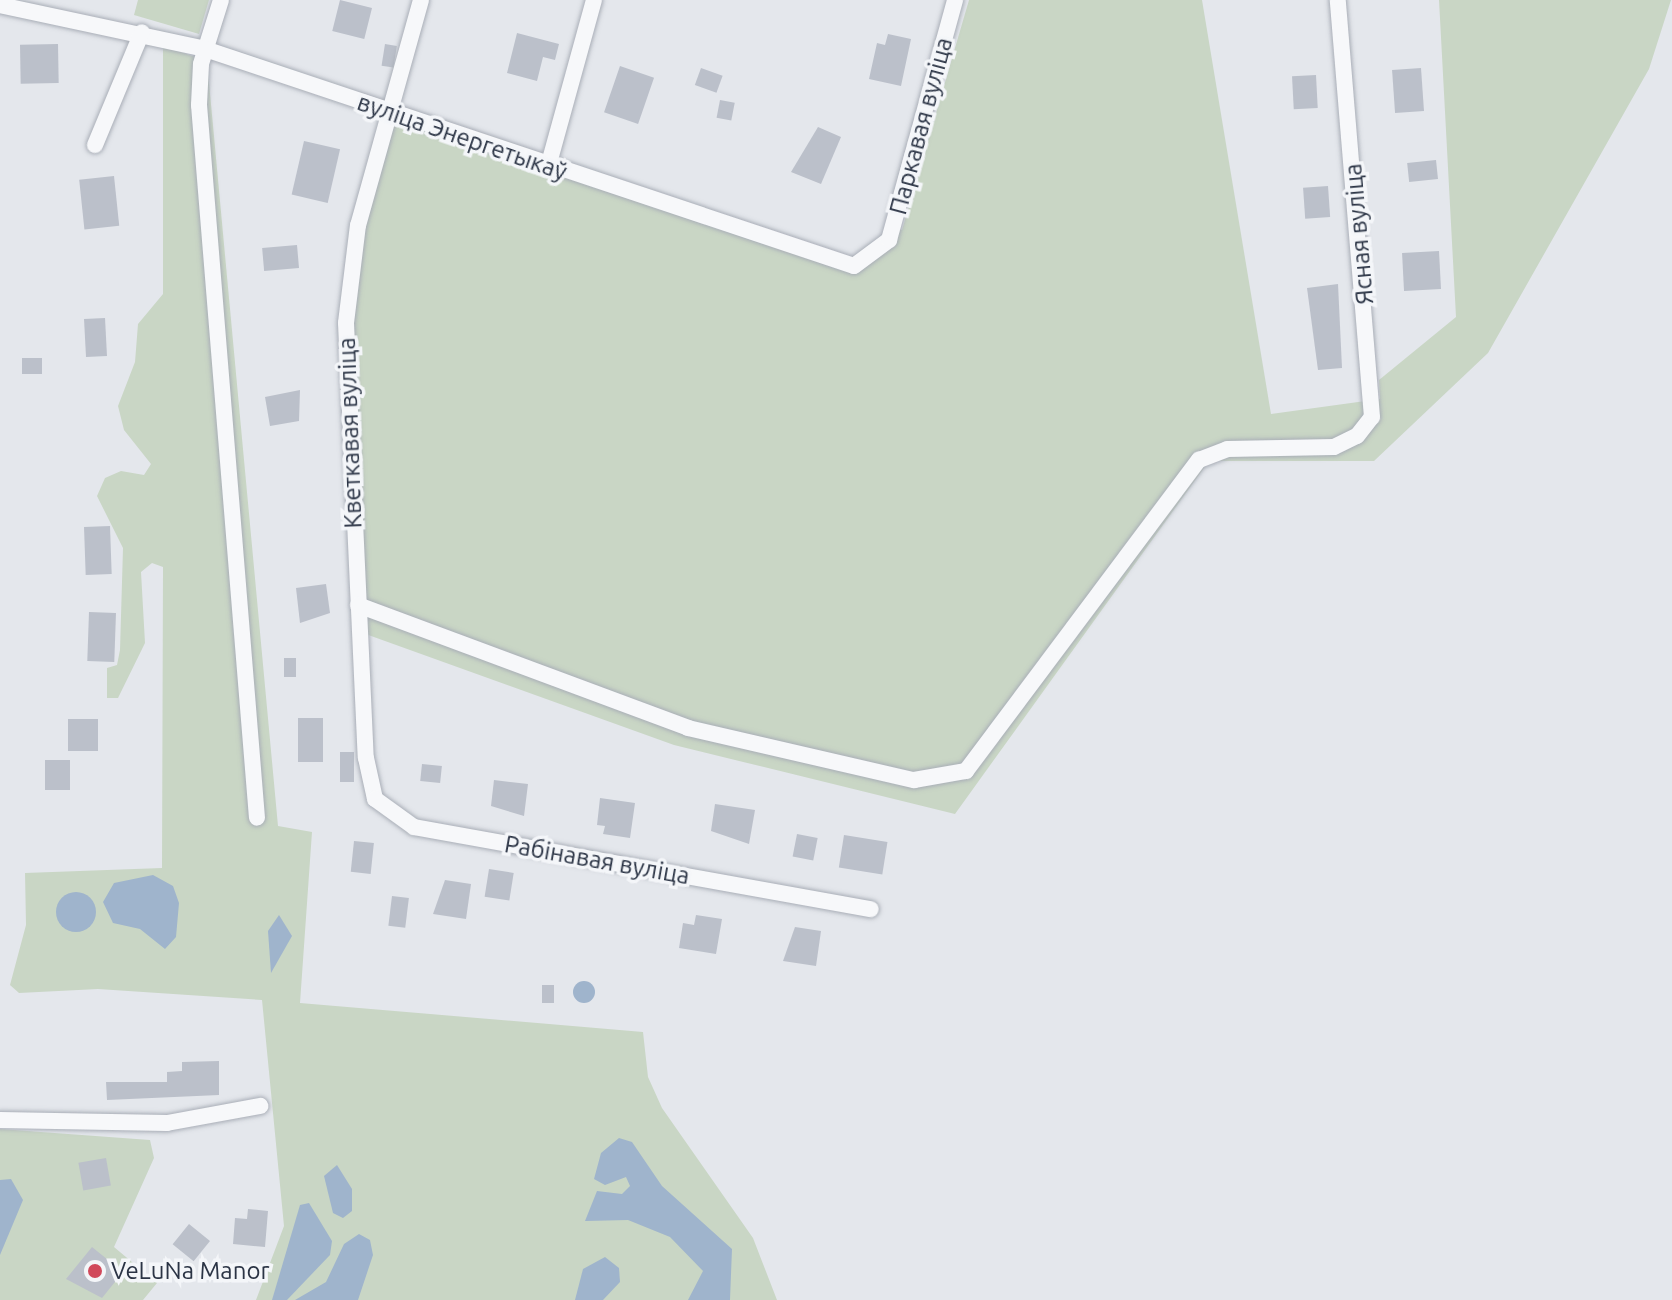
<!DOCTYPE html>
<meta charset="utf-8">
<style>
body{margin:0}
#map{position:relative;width:1672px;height:1300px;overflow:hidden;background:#e4e7ec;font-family:Ubuntu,sans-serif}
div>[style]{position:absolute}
.green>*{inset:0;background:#c9d6c5}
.water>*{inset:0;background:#9fb4cc}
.round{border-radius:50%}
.building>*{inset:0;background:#bbc0ca;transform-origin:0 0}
.roads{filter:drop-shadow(0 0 2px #a9aeb7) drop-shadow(0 0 2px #a9aeb7)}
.street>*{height:16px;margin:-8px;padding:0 8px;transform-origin:8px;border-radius:8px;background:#f7f8fa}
.dots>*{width:22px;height:22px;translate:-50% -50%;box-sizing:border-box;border:4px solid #f4f6f9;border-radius:50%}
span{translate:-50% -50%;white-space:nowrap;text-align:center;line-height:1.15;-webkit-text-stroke:7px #f4f6f9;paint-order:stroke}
.street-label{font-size:24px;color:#2b3445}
.poi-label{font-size:24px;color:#2b3445}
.left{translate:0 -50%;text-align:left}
</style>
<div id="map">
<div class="green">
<div style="clip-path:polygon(138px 0,209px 0,199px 34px,134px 15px)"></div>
<div style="clip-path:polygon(969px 0,1202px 0,1271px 414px,1380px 399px,1379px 380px,1456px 317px,1439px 0,1671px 0,1649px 69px,1488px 353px,1374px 461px,1209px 461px,955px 814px,674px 745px,360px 632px,346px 323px,389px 112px,843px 265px,894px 228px,902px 230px)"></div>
<div style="clip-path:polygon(163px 46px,207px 61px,278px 826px,312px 832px,300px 1003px,643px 1032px,648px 1077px,662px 1108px,753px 1238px,777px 1300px,256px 1300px,284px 1226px,262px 1000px,98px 989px,19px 993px,10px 985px,26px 925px,25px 873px,162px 868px,163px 567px,152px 563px,141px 572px,145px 643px,118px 698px,107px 698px,107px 668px,117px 665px,120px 650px,123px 548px,97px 496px,105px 478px,121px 471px,144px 475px,151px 464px,124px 430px,118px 406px,135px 362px,138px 324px,163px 294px)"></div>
<div style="clip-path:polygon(0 1129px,150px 1140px,154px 1158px,114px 1247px,157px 1283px,143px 1300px,0 1300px)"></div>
</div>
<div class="water">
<div style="clip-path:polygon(153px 875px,173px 886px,179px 903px,176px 937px,165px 949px,140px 929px,113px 923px,103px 902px,114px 883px)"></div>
<div class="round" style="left:56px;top:892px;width:40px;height:40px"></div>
<div style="clip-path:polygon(279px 915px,292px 936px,271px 973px,268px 931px)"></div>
<div class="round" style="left:573px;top:981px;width:22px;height:22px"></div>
<div style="clip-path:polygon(619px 1138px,632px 1142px,662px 1186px,732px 1249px,730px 1300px,688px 1300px,703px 1271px,670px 1237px,628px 1220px,585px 1221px,597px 1191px,622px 1194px,630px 1186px,626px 1177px,605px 1185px,594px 1179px,601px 1153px)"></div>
<div style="clip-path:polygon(337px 1165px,352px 1189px,352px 1211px,343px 1218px,333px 1213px,324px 1176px)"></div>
<div style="clip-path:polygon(11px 1179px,23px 1200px,0 1255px,0 1180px)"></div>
<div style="clip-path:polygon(309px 1203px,332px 1241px,330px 1255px,287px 1300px,272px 1300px,300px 1205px)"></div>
<div style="clip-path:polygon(359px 1234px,370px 1240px,373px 1255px,358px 1300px,295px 1300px,326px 1282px,344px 1244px)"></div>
<div style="clip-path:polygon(605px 1257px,619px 1268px,620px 1282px,603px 1300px,575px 1300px,583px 1269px)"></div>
</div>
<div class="building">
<div style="left:340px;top:0;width:33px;height:32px;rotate:14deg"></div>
<div style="clip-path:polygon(517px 33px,559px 44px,555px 60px,543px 57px,537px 81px,507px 73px)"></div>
<div style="clip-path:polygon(888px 34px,911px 39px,901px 86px,869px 79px,877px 43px,885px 45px)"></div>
<div style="left:58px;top:44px;width:39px;height:38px;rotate:89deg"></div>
<div style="left:385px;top:44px;width:12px;height:22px;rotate:9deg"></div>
<div style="left:620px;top:66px;width:36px;height:49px;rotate:19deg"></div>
<div style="left:701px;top:68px;width:23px;height:18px;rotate:20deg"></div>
<div style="left:1421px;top:68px;width:43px;height:29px;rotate:86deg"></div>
<div style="left:1316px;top:75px;width:33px;height:24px;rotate:87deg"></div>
<div style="left:720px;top:100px;width:15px;height:18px;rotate:11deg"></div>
<div style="clip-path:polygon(818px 127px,841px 137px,821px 184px,791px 172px)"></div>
<div style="left:304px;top:141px;width:37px;height:55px;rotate:13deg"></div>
<div style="left:1436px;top:160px;width:19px;height:29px;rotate:84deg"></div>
<div style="left:114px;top:176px;width:50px;height:35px;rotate:84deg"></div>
<div style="left:1328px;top:186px;width:31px;height:25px;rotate:86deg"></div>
<div style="left:297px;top:245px;width:23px;height:35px;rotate:85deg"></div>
<div style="left:1439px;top:251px;width:38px;height:37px;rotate:87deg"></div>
<div style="clip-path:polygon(1338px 284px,1342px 368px,1318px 370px,1307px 288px)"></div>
<div style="left:105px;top:318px;width:38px;height:21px;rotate:87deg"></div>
<div style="left:22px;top:358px;width:20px;height:16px"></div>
<div style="clip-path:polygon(300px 390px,299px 421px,270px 426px,265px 397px)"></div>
<div style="left:110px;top:526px;width:48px;height:26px;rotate:88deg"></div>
<div style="clip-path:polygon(326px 584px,330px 613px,300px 623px,296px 588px)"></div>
<div style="left:89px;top:612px;width:27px;height:49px;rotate:2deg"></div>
<div style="left:284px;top:658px;width:12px;height:19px"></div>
<div style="left:298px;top:718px;width:25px;height:44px"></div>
<div style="left:68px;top:719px;width:30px;height:32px"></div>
<div style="left:340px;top:752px;width:14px;height:30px"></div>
<div style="left:45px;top:760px;width:25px;height:30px"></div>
<div style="left:422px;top:764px;width:20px;height:17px;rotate:6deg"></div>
<div style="clip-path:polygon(494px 780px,528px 784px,524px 816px,491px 806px)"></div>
<div style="clip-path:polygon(600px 798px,635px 803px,630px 838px,603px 834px,605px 826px,597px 825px)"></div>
<div style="clip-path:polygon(715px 804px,755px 810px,749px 844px,711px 831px)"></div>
<div style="left:797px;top:834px;width:21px;height:23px;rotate:11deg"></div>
<div style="left:844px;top:835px;width:44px;height:33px;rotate:9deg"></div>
<div style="left:354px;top:841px;width:20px;height:31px;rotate:6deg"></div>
<div style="left:489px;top:869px;width:25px;height:28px;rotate:9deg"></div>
<div style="clip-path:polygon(445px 880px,471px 884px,466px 919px,433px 914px)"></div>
<div style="left:392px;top:896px;width:17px;height:30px;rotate:7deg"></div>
<div style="clip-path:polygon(696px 915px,722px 919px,716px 954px,679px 948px,683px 923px,694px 925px)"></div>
<div style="clip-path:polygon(795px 927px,821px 931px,816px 966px,783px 961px)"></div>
<div style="left:542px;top:985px;width:12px;height:18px"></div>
<div style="clip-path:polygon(219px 1061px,219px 1095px,107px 1100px,106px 1082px,167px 1082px,167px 1072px,182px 1071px,182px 1062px)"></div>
<div style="left:106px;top:1158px;width:28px;height:28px;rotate:80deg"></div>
<div style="clip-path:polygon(248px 1209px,268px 1211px,265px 1247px,233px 1244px,235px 1218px,247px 1219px)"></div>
<div style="left:189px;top:1224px;width:27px;height:26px;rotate:39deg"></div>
<div style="clip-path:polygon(92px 1247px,123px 1272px,102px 1298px,66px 1279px)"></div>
</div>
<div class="roads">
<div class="street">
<div style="left:221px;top:0;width:67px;rotate:107.4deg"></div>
<div style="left:201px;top:64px;width:41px;rotate:92.8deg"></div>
<div style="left:199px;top:105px;width:715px;rotate:85.35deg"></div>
<div style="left:421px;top:0;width:234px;rotate:105.6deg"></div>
<div style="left:358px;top:225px;width:99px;rotate:97deg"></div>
<div style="left:346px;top:323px;width:435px;rotate:87.4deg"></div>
<div style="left:366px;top:758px;width:42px;rotate:77.6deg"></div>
<div style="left:375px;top:799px;width:48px;rotate:35.7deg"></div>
<div style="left:414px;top:827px;width:464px;rotate:10.2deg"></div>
<div style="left:0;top:5px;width:210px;rotate:12.1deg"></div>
<div style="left:205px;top:49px;width:684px;rotate:18.49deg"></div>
<div style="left:854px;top:266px;width:44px;rotate:-36.6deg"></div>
<div style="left:889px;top:240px;width:249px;rotate:-74.6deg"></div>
<div style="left:95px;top:145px;width:122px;rotate:-67.4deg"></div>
<div style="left:548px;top:167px;width:173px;rotate:-74.6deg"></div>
<div style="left:358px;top:605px;width:352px;rotate:20.4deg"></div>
<div style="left:688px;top:728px;width:232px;rotate:13deg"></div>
<div style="left:914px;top:780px;width:53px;rotate:-9.8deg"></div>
<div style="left:966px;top:771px;width:389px;rotate:-53.2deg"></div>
<div style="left:1199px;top:460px;width:30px;rotate:-21deg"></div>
<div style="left:1227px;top:449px;width:107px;rotate:-1.1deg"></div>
<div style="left:1334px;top:447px;width:25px;rotate:-26deg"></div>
<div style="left:1357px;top:436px;width:24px;rotate:-52deg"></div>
<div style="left:1372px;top:417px;width:418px;rotate:-94.7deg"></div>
<div style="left:0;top:1120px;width:167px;rotate:1deg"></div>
<div style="left:167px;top:1123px;width:95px;rotate:-10.4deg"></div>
</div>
</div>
<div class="dots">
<div style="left:95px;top:1271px;background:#d1495b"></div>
</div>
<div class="street-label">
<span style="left:921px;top:126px;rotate:-75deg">Паркавая вуліца</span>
<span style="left:462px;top:137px;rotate:19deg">вуліца Энергетыкаў</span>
<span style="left:1359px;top:234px;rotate:-95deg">Ясная вуліца</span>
<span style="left:350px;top:433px;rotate:-92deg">Кветкавая вуліца</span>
<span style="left:597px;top:860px;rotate:10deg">Рабінавая вуліца</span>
</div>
<div class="poi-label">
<span class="left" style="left:111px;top:1271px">VeLuNa Manor</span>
</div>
</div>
